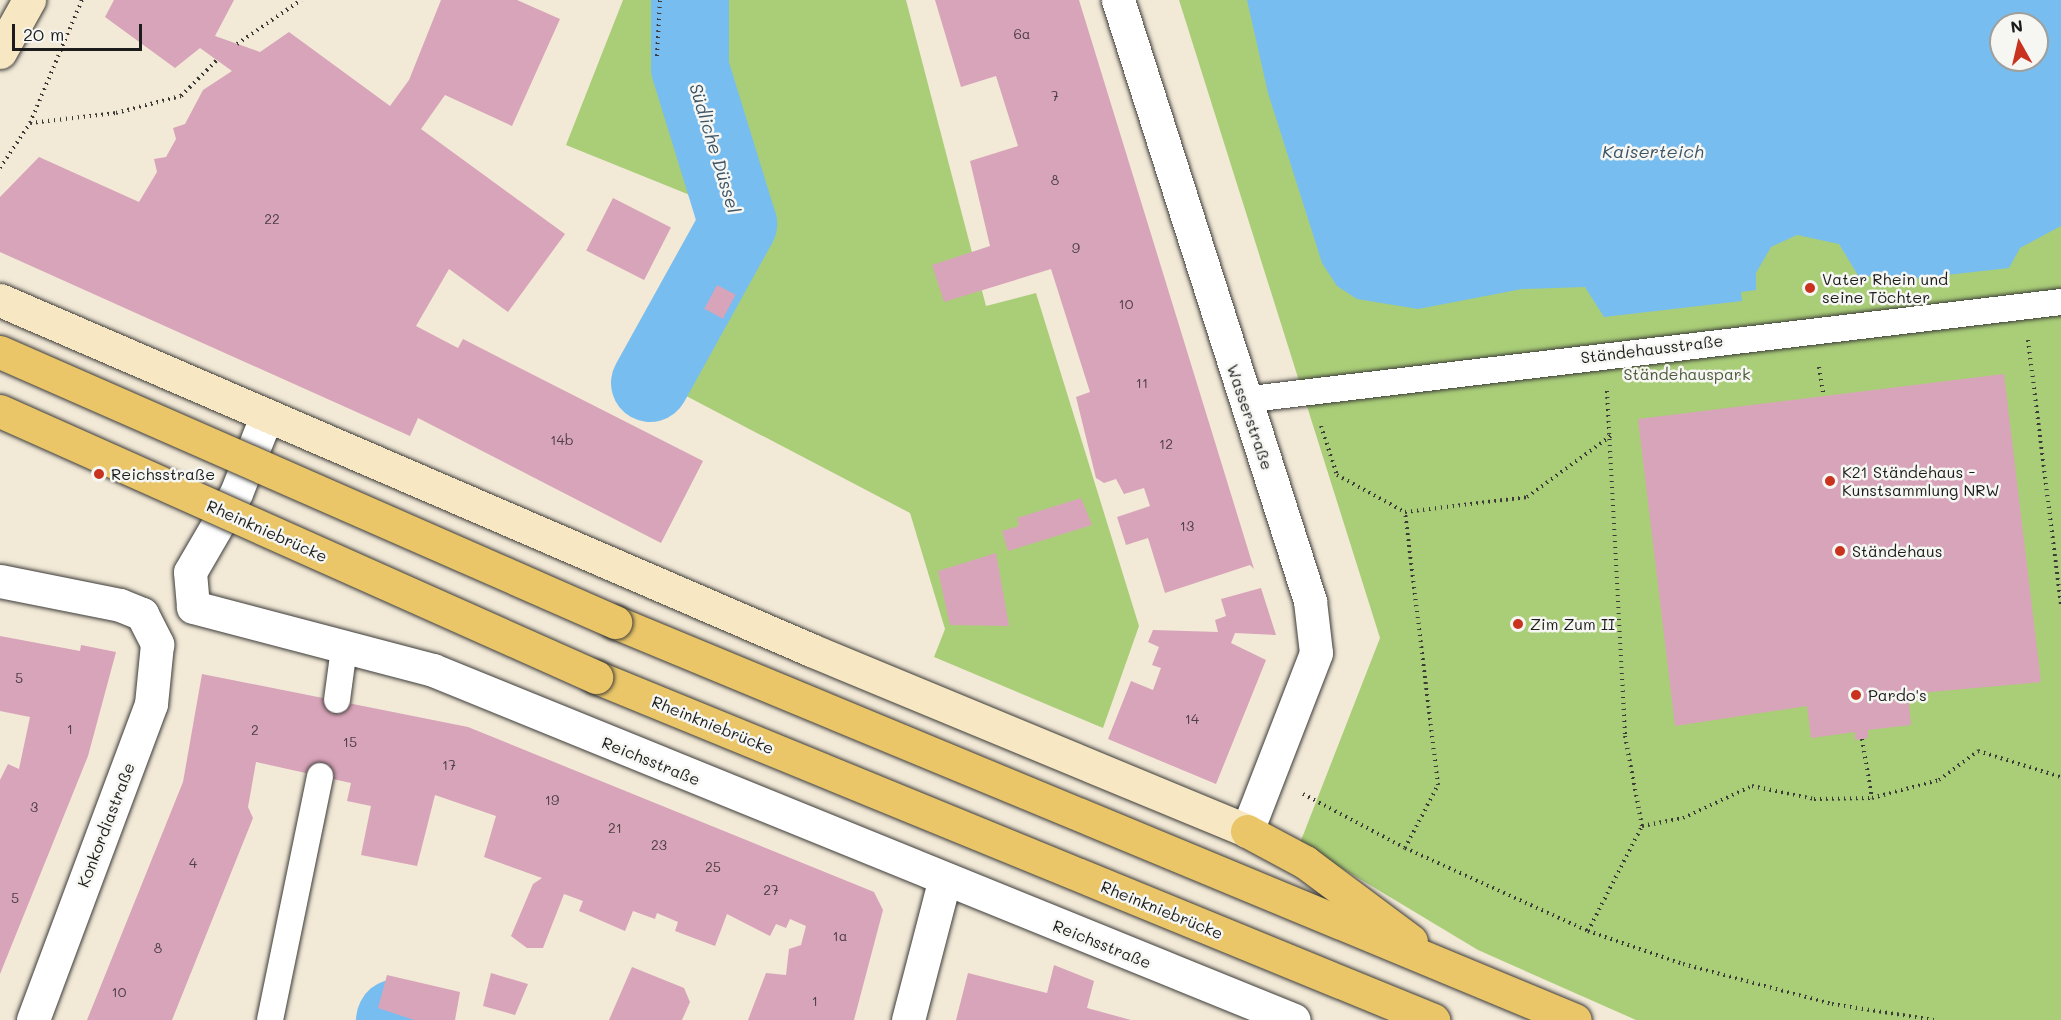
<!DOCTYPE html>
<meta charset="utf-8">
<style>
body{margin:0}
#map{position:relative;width:2061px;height:1020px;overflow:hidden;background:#f2e9d7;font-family:Mali,sans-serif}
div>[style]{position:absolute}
.green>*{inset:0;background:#aace78}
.water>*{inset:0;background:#77bdef}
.river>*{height:78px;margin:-39px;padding:0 39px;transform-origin:39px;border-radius:39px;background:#77bdef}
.building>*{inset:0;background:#d8a4b9;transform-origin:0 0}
.path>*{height:4px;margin-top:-2px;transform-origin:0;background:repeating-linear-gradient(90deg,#3c3b38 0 1.5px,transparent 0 6px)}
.roads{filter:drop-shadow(0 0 2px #3c3b38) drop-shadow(0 0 2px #3c3b38)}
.lane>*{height:26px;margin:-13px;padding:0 13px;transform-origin:13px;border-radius:13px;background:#fff}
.street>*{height:33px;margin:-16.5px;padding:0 16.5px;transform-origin:16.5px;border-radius:16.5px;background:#fff}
.secondary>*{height:33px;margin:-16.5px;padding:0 16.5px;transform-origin:16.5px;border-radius:16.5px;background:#f7e8c3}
.highway>*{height:33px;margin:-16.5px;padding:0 16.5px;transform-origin:16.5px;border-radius:16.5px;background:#eac669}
.bridges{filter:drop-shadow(0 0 2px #3c3b38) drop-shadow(0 0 2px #3c3b38)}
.highway-bridge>*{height:33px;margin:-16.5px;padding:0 16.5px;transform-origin:16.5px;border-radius:16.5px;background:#eac669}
.dots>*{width:16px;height:16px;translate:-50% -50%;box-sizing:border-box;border:3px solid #f6f6f2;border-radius:50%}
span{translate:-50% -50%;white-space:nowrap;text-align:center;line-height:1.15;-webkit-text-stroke:5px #f6f6f2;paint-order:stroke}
.number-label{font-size:14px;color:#4b3e43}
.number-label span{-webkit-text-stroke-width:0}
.poi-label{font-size:16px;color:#1c1c1c}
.left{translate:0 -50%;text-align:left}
.street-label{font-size:16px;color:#1c1c1c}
.park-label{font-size:16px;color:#4e5a3c}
.water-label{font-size:18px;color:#3c5466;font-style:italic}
.north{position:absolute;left:1989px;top:12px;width:60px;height:60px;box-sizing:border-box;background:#f6f6f2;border:2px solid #9f9f9c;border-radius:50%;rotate:352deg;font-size:16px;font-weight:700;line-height:24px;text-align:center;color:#1c1c1c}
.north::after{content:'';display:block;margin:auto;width:21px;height:27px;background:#c8321e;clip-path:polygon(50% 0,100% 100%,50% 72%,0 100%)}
.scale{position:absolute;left:12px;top:24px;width:130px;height:27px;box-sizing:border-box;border:3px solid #1c1c1c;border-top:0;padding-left:8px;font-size:18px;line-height:21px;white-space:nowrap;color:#1c1c1c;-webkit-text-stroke:4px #f6f6f2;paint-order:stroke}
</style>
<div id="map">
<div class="green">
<div style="clip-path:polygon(623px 0,906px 0,986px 306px,1036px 293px,1139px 626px,1103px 728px,934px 657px,945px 629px,910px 513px,650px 377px,722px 208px,566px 145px)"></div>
<div style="clip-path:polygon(evenodd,1179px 0,2061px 0,2061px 1020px,1636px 1020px,1478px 950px,1300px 843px,1380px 638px,1179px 0,2001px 24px,2037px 24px,2037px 60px,2001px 60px,2001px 24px)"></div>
</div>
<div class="water">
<div style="clip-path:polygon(evenodd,1247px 0,2061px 0,2061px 226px,2020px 248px,2009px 268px,1875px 283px,1874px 276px,1859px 277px,1839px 244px,1797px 235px,1771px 247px,1756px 273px,1756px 290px,1741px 292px,1742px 301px,1604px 317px,1585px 287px,1522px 289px,1418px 309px,1357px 299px,1337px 286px,1322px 263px,1268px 93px,1247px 0,2001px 24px,2037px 24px,2037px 60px,2001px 60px,2001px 24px)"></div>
</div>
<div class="river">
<div style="left:650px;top:383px;width:182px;rotate:-61deg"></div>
<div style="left:738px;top:224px;width:163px;rotate:-107.1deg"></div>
<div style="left:690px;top:68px;width:68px;rotate:-90deg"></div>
<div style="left:395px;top:1020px;width:2px;rotate:-63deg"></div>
</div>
<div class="building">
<div style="clip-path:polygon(114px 0,234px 0,215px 36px,260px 52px,289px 32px,390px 106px,409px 80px,441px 0,517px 0,560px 19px,512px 126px,445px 95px,421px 129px,565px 234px,508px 312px,449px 269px,416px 326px,458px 348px,463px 339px,703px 461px,661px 543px,418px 418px,410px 436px,0 252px,0 197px,39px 157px,139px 202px,157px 172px,154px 159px,166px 157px,176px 139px,173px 128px,185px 124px,203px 90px,232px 71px,200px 48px,175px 68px,105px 17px)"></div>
<div style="clip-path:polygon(935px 0,1079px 0,1254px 569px,1250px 565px,1165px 593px,1148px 538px,1126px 545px,1117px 517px,1150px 506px,1144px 488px,1124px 494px,1116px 479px,1104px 483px,1096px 478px,1076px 397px,1090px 392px,1051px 269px,944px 302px,932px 265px,990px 246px,970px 161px,1018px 146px,996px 76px,961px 87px)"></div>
<div style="left:613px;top:198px;width:65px;height:59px;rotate:27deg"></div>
<div style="left:717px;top:285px;width:21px;height:27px;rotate:28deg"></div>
<div style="clip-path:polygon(2004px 374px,2041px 682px,1908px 694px,1911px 725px,1868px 730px,1868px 738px,1855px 740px,1855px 732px,1811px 738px,1807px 706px,1675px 726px,1638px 419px)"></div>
<div style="clip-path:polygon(1081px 498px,1092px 525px,1008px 551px,1002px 531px,1019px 526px,1017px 518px)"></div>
<div style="clip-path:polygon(996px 553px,1009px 626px,950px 625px,938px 571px)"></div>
<div style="clip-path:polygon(1261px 588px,1276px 635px,1235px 633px,1231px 643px,1266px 660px,1216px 784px,1108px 739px,1131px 681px,1153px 690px,1161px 668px,1152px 665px,1159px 647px,1148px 642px,1153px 630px,1218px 632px,1215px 620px,1226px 616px,1221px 599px)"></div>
<div style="clip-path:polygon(0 636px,80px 651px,81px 645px,116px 652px,88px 756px,0 974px,0 780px,8px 764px,19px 769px,30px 717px,0 711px)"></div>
<div style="clip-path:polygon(202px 674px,468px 727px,874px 892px,883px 910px,854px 1020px,748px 1020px,766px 973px,786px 975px,789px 949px,801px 945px,806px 926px,790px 919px,786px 928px,776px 924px,770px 936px,727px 914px,715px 946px,675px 931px,678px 922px,657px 913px,655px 919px,633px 911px,625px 931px,579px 911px,583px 901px,564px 894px,543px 948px,527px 948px,511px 936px,533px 884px,542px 878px,484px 857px,496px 816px,435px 795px,417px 866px,361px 855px,371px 806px,347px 801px,351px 783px,256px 762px,248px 807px,253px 818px,172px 1020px,87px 1020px,183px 782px)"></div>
<div style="clip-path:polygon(1054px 965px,1094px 981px,1087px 1008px,1131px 1020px,956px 1020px,968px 973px,1047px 993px)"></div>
<div style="clip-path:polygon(632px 967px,684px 988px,690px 1002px,682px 1020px,609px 1020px)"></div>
<div style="clip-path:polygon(491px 973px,528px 984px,515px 1015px,483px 1006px)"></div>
<div style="clip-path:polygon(387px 975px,460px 992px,455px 1020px,414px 1020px,378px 1008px)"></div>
</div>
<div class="path">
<div style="left:237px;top:44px;width:78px;rotate:-34.5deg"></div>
<div style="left:657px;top:56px;width:56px;rotate:-86.9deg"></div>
<div style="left:30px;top:123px;width:87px;rotate:-6.6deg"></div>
<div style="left:116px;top:113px;width:67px;rotate:-14.7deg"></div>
<div style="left:181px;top:96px;width:51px;rotate:-45deg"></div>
<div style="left:0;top:168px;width:54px;rotate:-56.3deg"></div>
<div style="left:30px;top:123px;width:134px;rotate:-67.1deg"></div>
<div style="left:2028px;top:340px;width:268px;rotate:82.9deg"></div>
<div style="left:1819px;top:367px;width:26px;rotate:81deg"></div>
<div style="left:1607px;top:391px;width:345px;rotate:87deg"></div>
<div style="left:1625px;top:736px;width:92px;rotate:79.3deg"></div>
<div style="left:1642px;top:826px;width:42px;rotate:-11deg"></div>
<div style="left:1683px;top:818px;width:76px;rotate:-24.9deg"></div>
<div style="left:1752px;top:786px;width:63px;rotate:11.8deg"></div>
<div style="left:1814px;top:799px;width:58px;rotate:-1deg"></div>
<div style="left:1872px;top:798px;width:69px;rotate:-15deg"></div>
<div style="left:1939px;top:780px;width:49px;rotate:-36.6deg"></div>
<div style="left:1978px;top:751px;width:87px;rotate:17.4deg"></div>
<div style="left:1321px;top:426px;width:52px;rotate:71.9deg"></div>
<div style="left:1337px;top:475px;width:77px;rotate:28.6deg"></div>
<div style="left:1862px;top:739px;width:60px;rotate:80.4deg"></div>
<div style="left:1303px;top:794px;width:115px;rotate:27.9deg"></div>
<div style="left:1405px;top:848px;width:201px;rotate:24.4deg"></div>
<div style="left:1588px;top:931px;width:101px;rotate:19.2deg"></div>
<div style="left:1683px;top:964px;width:154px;rotate:15deg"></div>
<div style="left:1832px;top:1004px;width:103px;rotate:8.9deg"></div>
<div style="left:1405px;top:848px;width:71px;rotate:-62.4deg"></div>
<div style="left:1438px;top:785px;width:275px;rotate:-96.9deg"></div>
<div style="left:1405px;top:512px;width:123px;rotate:-7deg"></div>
<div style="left:1527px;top:497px;width:105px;rotate:-36.1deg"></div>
<div style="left:1588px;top:931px;width:118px;rotate:-62.8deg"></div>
</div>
<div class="roads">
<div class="lane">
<div style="left:1243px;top:400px;width:824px;rotate:-6.83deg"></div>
<div style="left:337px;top:700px;width:52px;rotate:-82.3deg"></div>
<div style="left:270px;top:1020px;width:249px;rotate:-78.4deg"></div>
</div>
<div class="street">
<div style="left:1118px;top:0;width:631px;rotate:72.28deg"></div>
<div style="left:1310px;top:601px;width:52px;rotate:83.4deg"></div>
<div style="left:1316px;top:653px;width:191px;rotate:111.2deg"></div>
<div style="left:266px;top:417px;width:82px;rotate:111.5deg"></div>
<div style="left:236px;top:493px;width:91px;rotate:120.2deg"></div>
<div style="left:190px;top:572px;width:35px;rotate:85deg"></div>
<div style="left:193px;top:607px;width:248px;rotate:14.7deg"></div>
<div style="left:433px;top:670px;width:929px;rotate:22.12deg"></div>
<div style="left:0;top:581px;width:122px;rotate:11.3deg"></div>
<div style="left:120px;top:605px;width:24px;rotate:22deg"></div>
<div style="left:142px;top:614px;width:34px;rotate:63deg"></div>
<div style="left:157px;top:644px;width:60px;rotate:95.7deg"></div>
<div style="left:151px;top:704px;width:337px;rotate:110.5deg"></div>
<div style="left:908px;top:1020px;width:143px;rotate:-75.4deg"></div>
</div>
<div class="secondary">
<div style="left:0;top:52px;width:60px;rotate:-60.9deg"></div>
<div style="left:0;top:300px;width:883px;rotate:23.34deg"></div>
<div style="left:811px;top:650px;width:472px;rotate:22.5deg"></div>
</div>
<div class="highway">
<div style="left:615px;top:622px;width:1039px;rotate:22.52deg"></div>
<div style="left:596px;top:677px;width:905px;rotate:22.28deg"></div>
<div style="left:1247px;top:831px;width:66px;rotate:28.1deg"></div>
<div style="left:1305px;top:862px;width:132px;rotate:36.7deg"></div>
</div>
</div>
<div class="bridges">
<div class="highway-bridge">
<div style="left:0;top:352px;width:672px;rotate:23.7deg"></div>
<div style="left:0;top:411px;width:653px;rotate:24.05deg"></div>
</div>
</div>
<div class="dots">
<div style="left:1810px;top:288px;background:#c8321e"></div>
<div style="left:99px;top:474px;background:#c8321e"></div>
<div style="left:1830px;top:481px;background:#c8321e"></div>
<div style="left:1840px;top:551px;background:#c8321e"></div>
<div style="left:1518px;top:624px;background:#c8321e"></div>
<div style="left:1856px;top:695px;background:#c8321e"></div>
</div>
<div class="number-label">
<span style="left:1022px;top:34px">6a</span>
<span style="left:1055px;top:96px">7</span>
<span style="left:1055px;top:180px">8</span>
<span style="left:272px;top:219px">22</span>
<span style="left:1076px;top:248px">9</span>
<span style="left:1126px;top:304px">10</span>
<span style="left:1142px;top:383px">11</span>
<span style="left:562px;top:440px">14b</span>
<span style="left:1166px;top:444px">12</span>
<span style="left:1187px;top:526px">13</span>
<span style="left:19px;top:678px">5</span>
<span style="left:1192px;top:719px">14</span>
<span style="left:70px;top:729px">1</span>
<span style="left:255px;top:730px">2</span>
<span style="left:350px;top:742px">15</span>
<span style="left:449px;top:765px">17</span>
<span style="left:552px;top:800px">19</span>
<span style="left:34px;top:807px">3</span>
<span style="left:615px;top:828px">21</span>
<span style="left:659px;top:845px">23</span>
<span style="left:193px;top:863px">4</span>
<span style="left:713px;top:867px">25</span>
<span style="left:771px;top:890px">27</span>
<span style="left:15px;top:898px">5</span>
<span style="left:840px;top:936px">1a</span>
<span style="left:158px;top:948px">8</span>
<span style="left:119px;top:992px">10</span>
<span style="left:815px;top:1001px">1</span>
</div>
<div class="poi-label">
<span class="left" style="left:1822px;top:288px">Vater Rhein und<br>seine Töchter</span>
<span class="left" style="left:1842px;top:481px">K21 Ständehaus -<br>Kunstsammlung NRW</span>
<span class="left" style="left:111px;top:474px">Reichsstraße</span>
<span class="left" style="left:1852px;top:551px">Ständehaus</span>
<span class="left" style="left:1530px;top:624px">Zim Zum II</span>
<span class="left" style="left:1868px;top:695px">Pardo's</span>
</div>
<div class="street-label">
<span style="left:1652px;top:349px;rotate:-7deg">Ständehausstraße</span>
<span style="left:1250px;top:417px;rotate:71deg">Wasserstraße</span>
<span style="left:267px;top:531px;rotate:24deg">Rheinkniebrücke</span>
<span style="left:713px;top:725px;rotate:22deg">Rheinkniebrücke</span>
<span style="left:651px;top:761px;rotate:22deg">Reichsstraße</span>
<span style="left:106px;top:825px;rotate:-69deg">Konkordiastraße</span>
<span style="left:1162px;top:910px;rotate:22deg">Rheinkniebrücke</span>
<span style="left:1102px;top:944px;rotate:22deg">Reichsstraße</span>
</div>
<div class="park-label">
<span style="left:1687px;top:374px">Ständehauspark</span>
</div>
<div class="water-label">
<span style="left:715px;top:148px;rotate:73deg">Südliche Düssel</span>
<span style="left:1653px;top:151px">Kaiserteich</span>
</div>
<div class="north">N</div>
<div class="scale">20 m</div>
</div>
